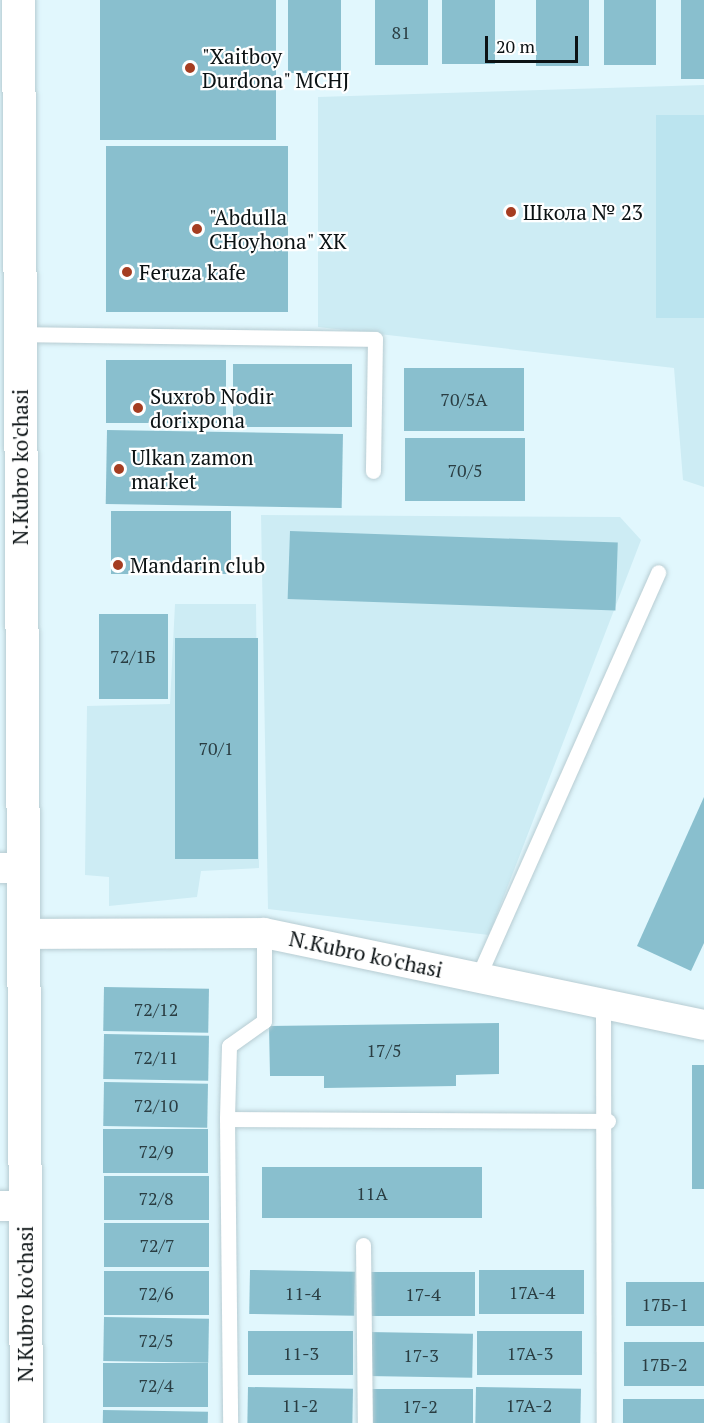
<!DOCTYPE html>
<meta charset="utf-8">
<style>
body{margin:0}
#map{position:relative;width:704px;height:1423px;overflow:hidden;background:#e1f7fd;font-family:"PT Serif",serif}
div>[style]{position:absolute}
.built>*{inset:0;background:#cdecf4}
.green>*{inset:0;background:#bbe4ef;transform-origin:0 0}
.building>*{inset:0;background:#89bfce;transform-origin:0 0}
.roads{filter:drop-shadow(0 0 2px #b7ccd2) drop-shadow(0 0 2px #b7ccd2)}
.service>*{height:15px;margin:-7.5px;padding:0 7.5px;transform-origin:7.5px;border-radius:7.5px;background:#fff}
.minor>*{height:30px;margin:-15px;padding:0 15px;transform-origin:15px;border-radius:15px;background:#fff}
.tertiary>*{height:33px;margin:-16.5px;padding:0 16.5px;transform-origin:16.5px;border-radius:16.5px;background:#fff}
.dots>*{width:16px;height:16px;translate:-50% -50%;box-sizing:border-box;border:3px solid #fff;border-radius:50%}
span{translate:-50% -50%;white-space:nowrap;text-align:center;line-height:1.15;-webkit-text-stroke:4.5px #fff;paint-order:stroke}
.number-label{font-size:18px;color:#2a3d42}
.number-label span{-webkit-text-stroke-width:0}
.poi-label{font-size:21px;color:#0b1214}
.left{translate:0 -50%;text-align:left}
.street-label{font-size:21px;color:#0b1214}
.scale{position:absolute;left:485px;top:36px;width:93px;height:27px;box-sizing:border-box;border:3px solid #0b1214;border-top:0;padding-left:8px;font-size:18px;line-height:21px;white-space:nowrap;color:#0b1214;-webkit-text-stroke:4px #fff;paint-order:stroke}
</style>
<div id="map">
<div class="built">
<div style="clip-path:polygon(704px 85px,704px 487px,683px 480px,674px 368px,318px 327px,318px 97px)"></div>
<div style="clip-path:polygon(261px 515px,620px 517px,641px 540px,489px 935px,268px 909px)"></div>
<div style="clip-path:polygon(175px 604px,256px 604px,259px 868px,201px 871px,197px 897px,109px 906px,109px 877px,85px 875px,87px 706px,170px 704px)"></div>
</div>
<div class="green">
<div style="left:656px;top:115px;width:48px;height:203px"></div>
</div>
<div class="building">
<div style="left:100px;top:0;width:176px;height:140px"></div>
<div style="left:288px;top:0;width:53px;height:73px"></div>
<div style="left:375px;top:0;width:53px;height:65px"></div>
<div style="left:442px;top:0;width:53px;height:64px"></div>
<div style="left:536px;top:0;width:53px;height:66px"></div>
<div style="left:604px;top:0;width:52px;height:65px"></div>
<div style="left:681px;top:0;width:23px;height:79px"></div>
<div style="left:288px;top:146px;width:166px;height:182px;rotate:90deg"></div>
<div style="left:106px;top:360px;width:120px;height:63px"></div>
<div style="left:233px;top:364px;width:119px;height:63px"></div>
<div style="left:404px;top:368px;width:120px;height:63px"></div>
<div style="left:107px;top:430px;width:236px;height:74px;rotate:1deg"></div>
<div style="left:405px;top:438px;width:120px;height:63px"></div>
<div style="left:111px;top:511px;width:120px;height:63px"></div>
<div style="left:290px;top:531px;width:328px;height:68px;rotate:2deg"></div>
<div style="left:99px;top:614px;width:69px;height:85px"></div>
<div style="left:175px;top:638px;width:83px;height:221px"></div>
<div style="clip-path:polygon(704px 797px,704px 943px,691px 971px,637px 946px)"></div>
<div style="left:104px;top:987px;width:105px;height:44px;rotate:1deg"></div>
<div style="clip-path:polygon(499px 1023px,499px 1074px,456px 1075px,456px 1086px,324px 1088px,324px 1076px,270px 1076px,269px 1026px)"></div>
<div style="left:104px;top:1034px;width:105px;height:45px;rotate:1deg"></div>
<div style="left:692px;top:1065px;width:12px;height:124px"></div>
<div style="left:104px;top:1082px;width:104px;height:44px;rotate:1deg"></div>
<div style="left:103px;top:1129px;width:105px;height:44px"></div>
<div style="left:262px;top:1167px;width:220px;height:51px"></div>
<div style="left:104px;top:1176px;width:105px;height:44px"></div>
<div style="left:104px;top:1223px;width:105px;height:44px"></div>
<div style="left:250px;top:1270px;width:105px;height:44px;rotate:1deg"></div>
<div style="left:479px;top:1270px;width:105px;height:44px"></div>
<div style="left:104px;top:1271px;width:105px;height:44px"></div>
<div style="left:370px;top:1272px;width:105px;height:44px"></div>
<div style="left:626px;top:1282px;width:78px;height:44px"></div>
<div style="left:104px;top:1317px;width:105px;height:44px;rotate:1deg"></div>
<div style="left:248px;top:1331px;width:105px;height:44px"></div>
<div style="left:477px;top:1331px;width:105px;height:44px"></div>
<div style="left:368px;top:1332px;width:105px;height:44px;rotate:1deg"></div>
<div style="left:624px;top:1342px;width:80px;height:44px"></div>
<div style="left:103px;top:1363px;width:105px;height:44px"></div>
<div style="left:248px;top:1387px;width:105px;height:36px;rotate:1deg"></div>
<div style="left:476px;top:1387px;width:105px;height:36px;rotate:1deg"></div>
<div style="left:368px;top:1389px;width:105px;height:34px"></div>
<div style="left:623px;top:1399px;width:81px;height:24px"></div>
<div style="left:103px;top:1410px;width:105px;height:13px;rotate:1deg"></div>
</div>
<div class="roads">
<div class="service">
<div style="left:19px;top:334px;width:356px;rotate:0.8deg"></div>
<div style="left:375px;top:339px;width:132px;rotate:90.9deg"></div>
<div style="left:264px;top:933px;width:88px;rotate:90deg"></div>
<div style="left:264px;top:1021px;width:43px;rotate:144.5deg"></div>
<div style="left:229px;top:1046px;width:73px;rotate:91.6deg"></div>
<div style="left:227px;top:1119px;width:381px;rotate:0.3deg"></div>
<div style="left:478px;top:977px;width:443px;rotate:-66deg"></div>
<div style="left:603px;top:1003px;width:420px;rotate:89.9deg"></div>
<div style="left:227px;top:1119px;width:304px;rotate:89.4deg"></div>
<div style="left:363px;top:1245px;width:178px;rotate:89.4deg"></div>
</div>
<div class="minor">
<div style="left:0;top:868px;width:23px"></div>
<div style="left:23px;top:934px;width:241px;rotate:-0.2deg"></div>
<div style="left:264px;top:933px;width:450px;rotate:11.8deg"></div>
<div style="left:0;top:1206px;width:24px"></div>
</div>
<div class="tertiary">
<div style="left:18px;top:0;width:1423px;rotate:89.68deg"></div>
</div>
</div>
<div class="dots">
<div style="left:190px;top:68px;background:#a53d21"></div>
<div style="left:511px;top:212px;background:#a53d21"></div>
<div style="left:197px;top:229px;background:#a53d21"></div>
<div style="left:127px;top:272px;background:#a53d21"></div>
<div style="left:138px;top:408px;background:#a53d21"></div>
<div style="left:119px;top:469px;background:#a53d21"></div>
<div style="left:118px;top:565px;background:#a53d21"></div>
</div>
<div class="number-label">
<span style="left:401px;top:32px">81</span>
<span style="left:464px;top:399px">70/5А</span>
<span style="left:465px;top:470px">70/5</span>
<span style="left:133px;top:656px">72/1Б</span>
<span style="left:216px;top:748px">70/1</span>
<span style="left:156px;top:1009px">72/12</span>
<span style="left:384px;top:1050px">17/5</span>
<span style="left:156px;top:1057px">72/11</span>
<span style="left:156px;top:1105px">72/10</span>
<span style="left:156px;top:1151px">72/9</span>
<span style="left:372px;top:1193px">11А</span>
<span style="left:156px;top:1198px">72/8</span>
<span style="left:157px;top:1245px">72/7</span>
<span style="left:532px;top:1292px">17А-4</span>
<span style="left:156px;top:1293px">72/6</span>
<span style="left:303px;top:1293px">11-4</span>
<span style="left:423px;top:1294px">17-4</span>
<span style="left:665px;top:1304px">17Б-1</span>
<span style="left:156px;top:1340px">72/5</span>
<span style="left:301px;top:1353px">11-3</span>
<span style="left:530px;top:1353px">17А-3</span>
<span style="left:421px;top:1355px">17-3</span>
<span style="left:664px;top:1364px">17Б-2</span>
<span style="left:156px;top:1385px">72/4</span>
<span style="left:300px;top:1405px">11-2</span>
<span style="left:529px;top:1405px">17А-2</span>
<span style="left:420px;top:1406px">17-2</span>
</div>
<div class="poi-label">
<span class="left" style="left:202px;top:68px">"Xaitboy<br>Durdona" MCHJ</span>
<span class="left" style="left:523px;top:212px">Школа № 23</span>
<span class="left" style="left:209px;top:229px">"Abdulla<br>CHoyhona" XK</span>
<span class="left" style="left:139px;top:272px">Feruza kafe</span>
<span class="left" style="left:150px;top:408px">Suxrob Nodir<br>dorixpona</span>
<span class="left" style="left:131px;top:469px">Ulkan zamon<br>market</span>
<span class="left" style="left:130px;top:565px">Mandarin club</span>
</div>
<div class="street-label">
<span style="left:20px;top:467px;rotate:-90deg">N.Kubro ko'chasi</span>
<span style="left:366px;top:954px;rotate:12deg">N.Kubro ko'chasi</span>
<span style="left:25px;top:1304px;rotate:-90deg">N.Kubro ko'chasi</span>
</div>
<div class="scale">20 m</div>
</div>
